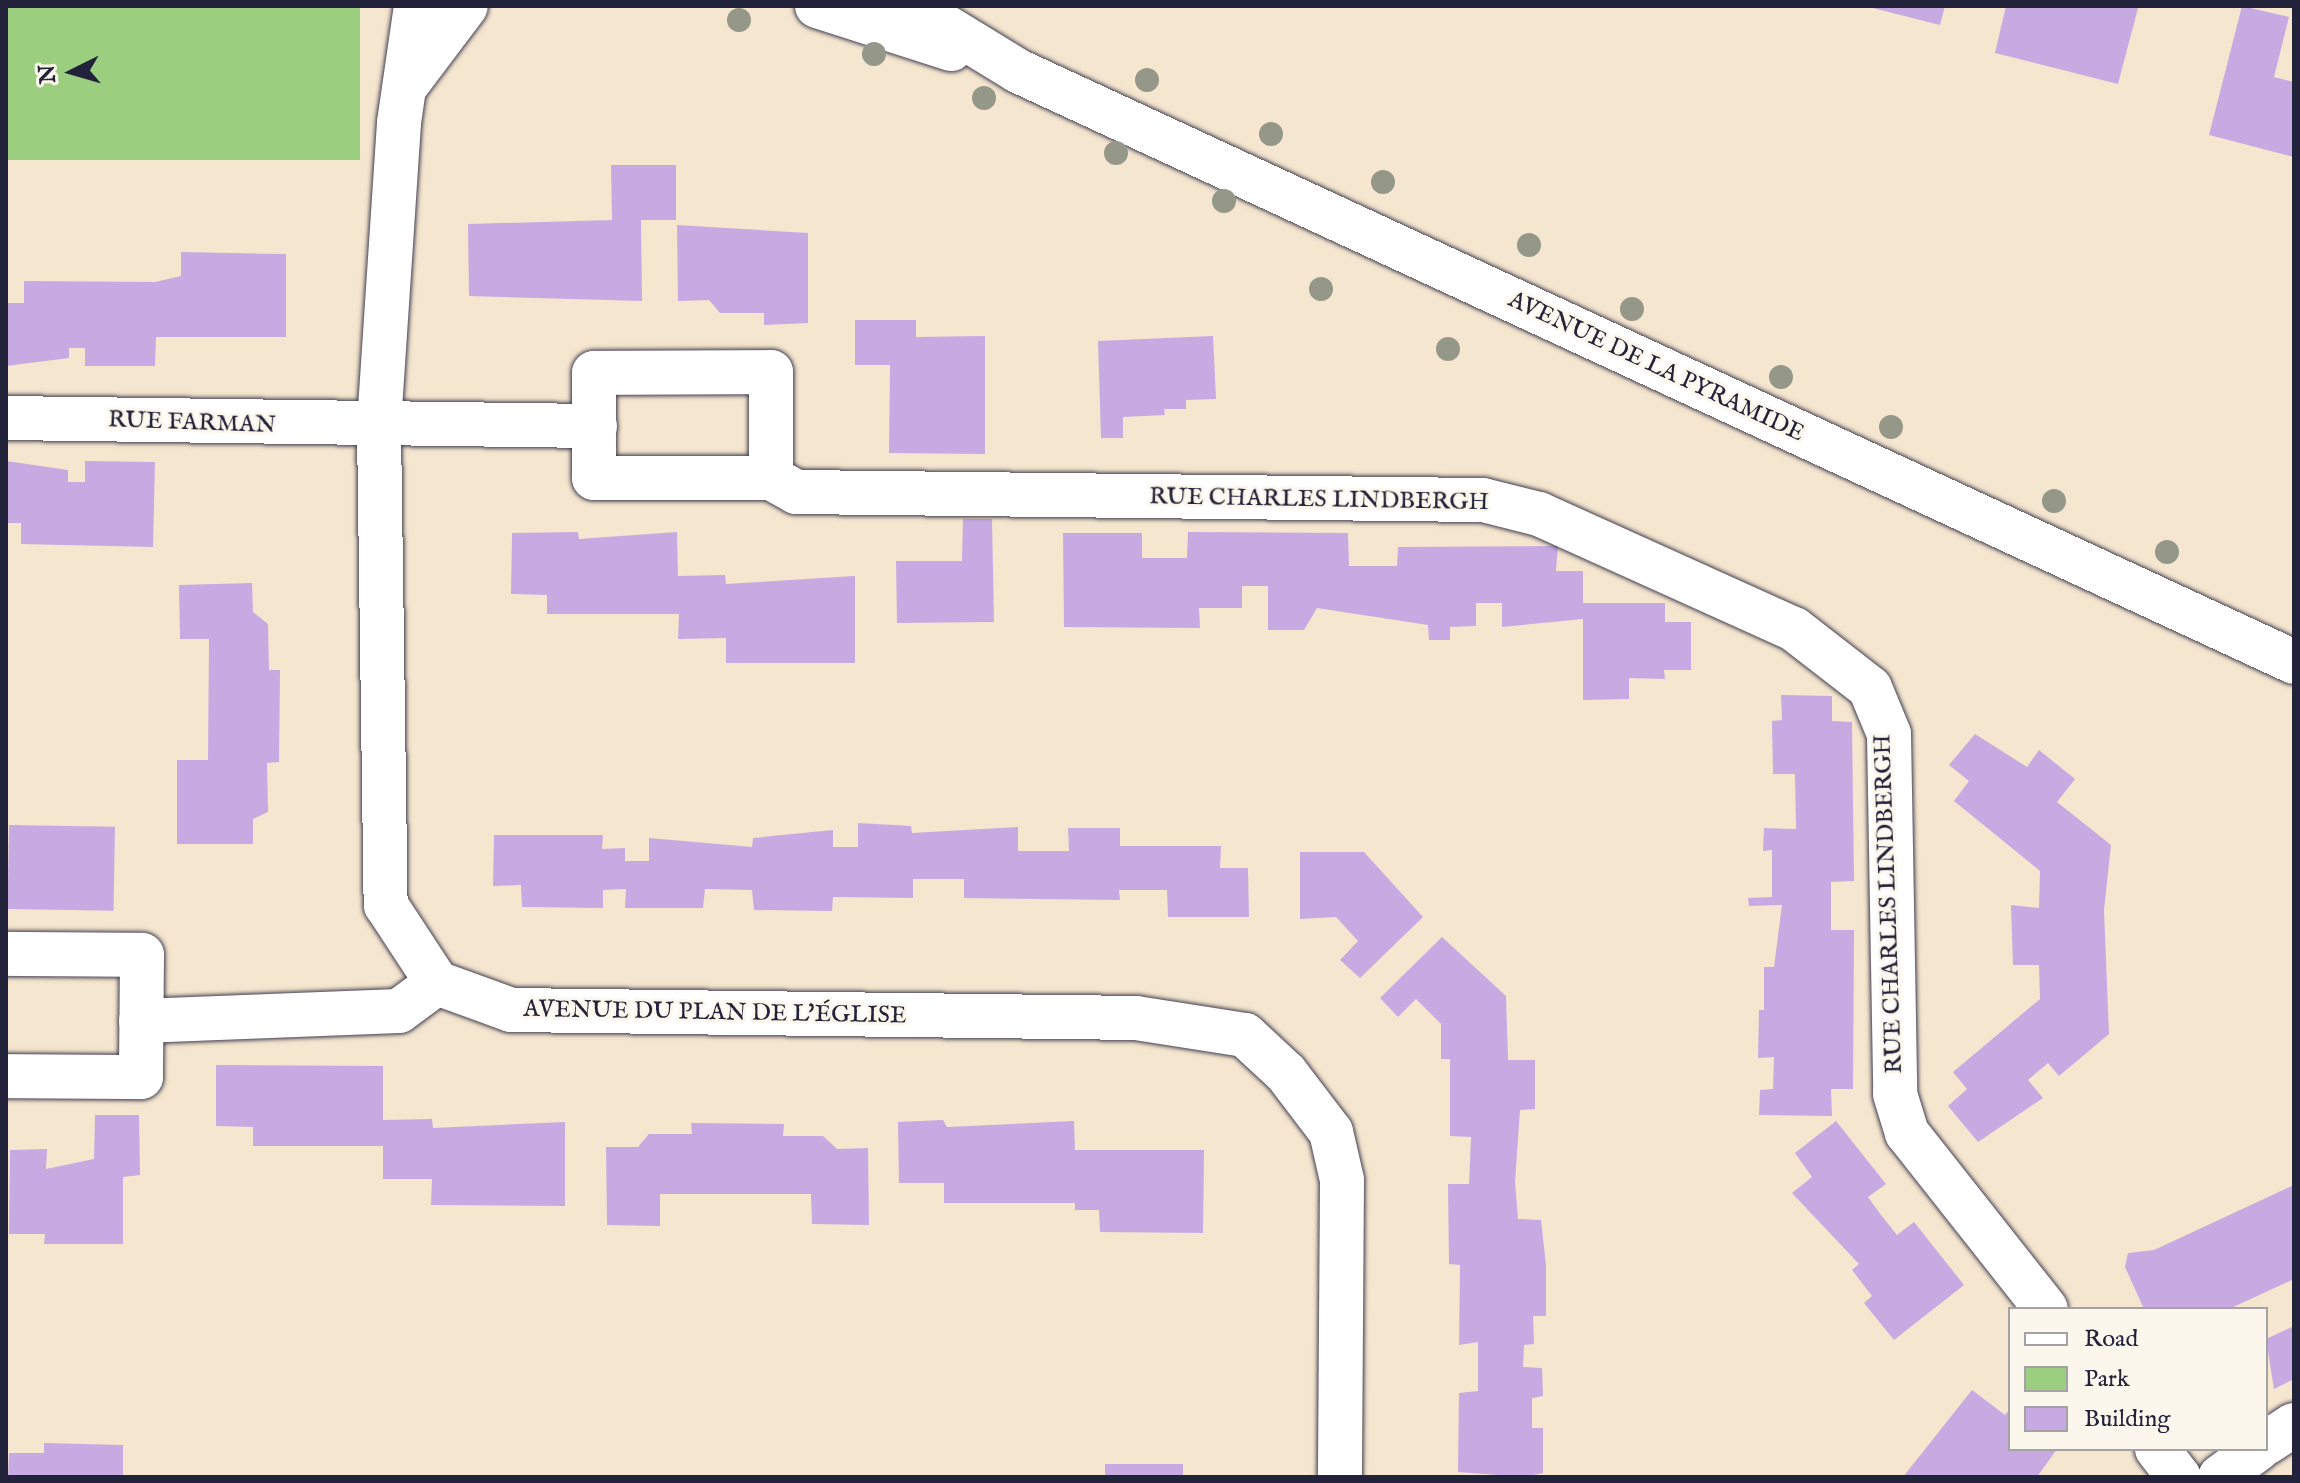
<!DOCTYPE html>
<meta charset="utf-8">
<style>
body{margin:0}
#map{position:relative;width:2300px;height:1483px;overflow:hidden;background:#f5e6cf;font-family:"IM FELL English",serif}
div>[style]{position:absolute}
.green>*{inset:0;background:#9bcf7f;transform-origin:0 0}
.building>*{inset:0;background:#c7aae2;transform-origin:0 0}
.roads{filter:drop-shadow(0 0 2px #423f51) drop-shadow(0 0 2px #423f51)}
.minor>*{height:44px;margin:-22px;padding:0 22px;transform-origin:22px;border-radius:22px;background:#fff}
.tertiary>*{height:44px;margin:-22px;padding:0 22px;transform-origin:22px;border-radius:22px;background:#fff}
.secondary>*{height:44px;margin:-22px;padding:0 22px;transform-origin:22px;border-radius:22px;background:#fff}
.trees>*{width:24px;height:24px;margin:-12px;border-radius:50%;background:#959789}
span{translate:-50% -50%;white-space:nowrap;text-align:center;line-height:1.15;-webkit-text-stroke:6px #fbf7ec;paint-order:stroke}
.street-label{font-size:24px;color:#22223b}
.frame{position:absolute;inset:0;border:8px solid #22223b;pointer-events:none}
.legend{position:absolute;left:2008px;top:1307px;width:260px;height:144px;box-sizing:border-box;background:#fbf7ec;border:2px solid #a4a2a5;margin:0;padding:10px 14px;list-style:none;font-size:24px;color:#22223b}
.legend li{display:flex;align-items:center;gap:16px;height:40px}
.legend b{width:40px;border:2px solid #a4a2a5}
.north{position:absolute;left:32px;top:32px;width:80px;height:80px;-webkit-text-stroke:6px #fbf7ec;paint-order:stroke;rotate:265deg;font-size:22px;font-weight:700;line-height:32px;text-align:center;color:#22223b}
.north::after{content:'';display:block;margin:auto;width:28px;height:36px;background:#22223b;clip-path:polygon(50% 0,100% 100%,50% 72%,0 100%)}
</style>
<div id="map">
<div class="green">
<div style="left:6px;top:6px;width:354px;height:154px"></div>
</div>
<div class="building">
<div style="clip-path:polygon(1865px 6px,1945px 6px,1940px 25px)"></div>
<div style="clip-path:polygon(2006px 6px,2138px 8px,2118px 84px,1995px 53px)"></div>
<div style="clip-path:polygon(2242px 6px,2289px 17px,2274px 77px,2294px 82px,2294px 157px,2209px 135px)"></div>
<div style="clip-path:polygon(611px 165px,676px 165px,676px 220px,641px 220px,642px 301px,469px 296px,468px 224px,612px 220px)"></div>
<div style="clip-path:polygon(677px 225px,808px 233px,808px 323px,764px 325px,764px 313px,720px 313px,709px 300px,678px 301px)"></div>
<div style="clip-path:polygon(181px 252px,286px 254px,286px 337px,156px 337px,155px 366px,85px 366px,85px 348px,69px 348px,69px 358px,6px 366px,6px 303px,24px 303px,24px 281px,155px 282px,181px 276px)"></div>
<div style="clip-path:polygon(855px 320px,916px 320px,916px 337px,985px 336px,985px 454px,889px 453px,890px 365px,855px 365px)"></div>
<div style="clip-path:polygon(1213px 336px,1216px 399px,1186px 400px,1186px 409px,1164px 409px,1165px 415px,1123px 417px,1123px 438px,1101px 438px,1098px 341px)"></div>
<div style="clip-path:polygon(6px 461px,68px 470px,68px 482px,85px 482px,85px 461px,155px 462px,153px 547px,21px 544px,21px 523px,6px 523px)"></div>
<div style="clip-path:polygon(963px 519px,992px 519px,994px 622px,897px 623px,896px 561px,962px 561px)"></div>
<div style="clip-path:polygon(578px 532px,579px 539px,677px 532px,678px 576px,725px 575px,726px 584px,855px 576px,855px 663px,726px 663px,726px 638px,678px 639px,679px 614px,547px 614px,547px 595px,511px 594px,512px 533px)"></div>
<div style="clip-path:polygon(1188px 532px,1348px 533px,1349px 566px,1397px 566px,1398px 547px,1558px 546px,1556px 571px,1583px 571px,1583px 603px,1665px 603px,1665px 622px,1691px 622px,1691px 670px,1664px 670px,1665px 679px,1629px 678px,1629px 699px,1583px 700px,1583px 619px,1502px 627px,1502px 603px,1476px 603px,1476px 626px,1450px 627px,1450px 640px,1429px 640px,1428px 625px,1317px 608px,1304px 630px,1268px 630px,1268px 586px,1242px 586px,1242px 608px,1199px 608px,1200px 628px,1064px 627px,1063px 533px,1142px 533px,1142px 558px,1187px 558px)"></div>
<div style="clip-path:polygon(252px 583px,253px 612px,268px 624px,269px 670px,280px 670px,279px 762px,267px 763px,268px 812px,253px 819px,253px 844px,177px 844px,177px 760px,208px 760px,209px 639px,180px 639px,179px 585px)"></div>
<div style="clip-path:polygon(1781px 695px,1832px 696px,1832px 721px,1852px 722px,1854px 881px,1831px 882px,1831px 930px,1854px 930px,1853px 1089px,1831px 1089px,1832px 1116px,1759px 1115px,1760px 1090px,1773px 1089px,1774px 1057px,1758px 1058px,1759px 1010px,1764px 1010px,1764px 967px,1774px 967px,1782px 905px,1749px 906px,1748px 898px,1772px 897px,1772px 850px,1763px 851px,1764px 828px,1796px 829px,1795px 774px,1773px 774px,1772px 721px,1782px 720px)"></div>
<div style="clip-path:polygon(1975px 734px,2027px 767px,2039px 750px,2075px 779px,2057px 802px,2111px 845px,2104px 910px,2109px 1034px,2059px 1076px,2048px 1063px,2028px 1080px,2043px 1098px,1978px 1142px,1948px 1106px,1967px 1089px,1953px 1072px,2040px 999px,2039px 965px,2013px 965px,2011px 905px,2039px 908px,2040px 871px,1954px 801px,1969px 781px,1949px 765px)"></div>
<div style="clip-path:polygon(858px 823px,911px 826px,912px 833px,1018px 827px,1018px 851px,1069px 851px,1068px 828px,1120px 828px,1120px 846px,1221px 846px,1220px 868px,1248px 868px,1249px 917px,1168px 917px,1167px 890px,1119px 890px,1120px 900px,964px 898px,964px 879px,913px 879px,913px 898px,833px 897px,832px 911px,754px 910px,752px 890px,705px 889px,703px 908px,625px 908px,626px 889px,603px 890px,603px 908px,522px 907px,521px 885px,493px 886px,494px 835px,603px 835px,602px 849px,625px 848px,625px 861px,649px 861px,649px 838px,752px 847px,753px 838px,833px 830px,833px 847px,858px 847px)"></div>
<div style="left:9px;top:825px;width:106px;height:84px;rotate:1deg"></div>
<div style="clip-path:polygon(1300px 852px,1364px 852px,1423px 917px,1360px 978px,1340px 960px,1358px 941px,1336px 917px,1300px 919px)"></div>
<div style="clip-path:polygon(1442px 937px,1506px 996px,1508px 1060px,1535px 1060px,1535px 1109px,1520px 1110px,1515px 1182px,1518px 1219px,1541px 1220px,1546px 1265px,1546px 1316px,1533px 1316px,1534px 1344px,1524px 1345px,1523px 1367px,1542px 1368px,1543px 1396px,1532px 1398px,1532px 1428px,1543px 1428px,1543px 1473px,1524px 1477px,1458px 1472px,1459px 1393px,1478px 1391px,1478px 1342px,1459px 1345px,1460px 1265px,1449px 1264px,1448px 1184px,1469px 1184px,1471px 1137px,1450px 1136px,1450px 1059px,1441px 1059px,1441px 1024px,1416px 999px,1398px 1017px,1380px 998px)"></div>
<div style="clip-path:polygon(216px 1065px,383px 1066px,383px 1120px,432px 1119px,433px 1128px,565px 1122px,565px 1206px,431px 1205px,432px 1179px,383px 1179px,383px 1146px,253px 1146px,253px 1127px,216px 1126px)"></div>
<div style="clip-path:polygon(95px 1115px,139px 1115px,140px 1175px,123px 1177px,123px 1244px,44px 1244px,45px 1234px,9px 1234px,10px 1150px,47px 1149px,46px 1169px,94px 1159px)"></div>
<div style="clip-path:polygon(943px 1120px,947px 1127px,1074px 1121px,1075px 1150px,1204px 1150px,1203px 1233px,1100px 1232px,1099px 1210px,1075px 1210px,1075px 1203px,944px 1203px,944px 1183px,899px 1183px,898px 1122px)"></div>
<div style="clip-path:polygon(1836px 1121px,1886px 1184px,1868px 1197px,1881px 1215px,1897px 1235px,1914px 1222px,1964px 1285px,1894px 1340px,1864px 1303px,1872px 1296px,1852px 1270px,1859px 1264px,1792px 1193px,1812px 1177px,1795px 1153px)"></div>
<div style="clip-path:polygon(691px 1123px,784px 1124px,783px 1136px,823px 1136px,837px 1149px,868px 1148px,869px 1225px,812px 1224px,811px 1194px,660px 1194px,660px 1226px,607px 1225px,606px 1147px,638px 1147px,649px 1134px,692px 1134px)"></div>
<div style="clip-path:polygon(2294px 1185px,2294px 1279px,2229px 1309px,2144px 1309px,2125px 1267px,2128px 1253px,2154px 1250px)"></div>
<div style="clip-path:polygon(2294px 1326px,2294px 1379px,2274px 1389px,2266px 1339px)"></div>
<div style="clip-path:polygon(1972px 1390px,2005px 1415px,2010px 1409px,2010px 1449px,2057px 1449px,2037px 1477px,1903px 1477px)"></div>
<div style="clip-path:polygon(44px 1443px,123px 1445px,123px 1477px,8px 1477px,9px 1453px,44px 1453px)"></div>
<div style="left:1105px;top:1464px;width:78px;height:13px"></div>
</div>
<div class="roads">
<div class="minor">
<div style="left:771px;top:372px;width:106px;rotate:90deg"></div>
<div style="left:771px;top:478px;width:177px;rotate:180deg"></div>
<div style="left:594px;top:478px;width:105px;rotate:-90deg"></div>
<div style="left:594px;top:373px;width:177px;rotate:-0.3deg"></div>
<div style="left:6px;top:418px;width:589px;rotate:0.78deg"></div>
<div style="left:771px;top:478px;width:29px;rotate:29deg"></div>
<div style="left:796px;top:492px;width:687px;rotate:0.67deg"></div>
<div style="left:1483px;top:500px;width:58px;rotate:14deg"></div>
<div style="left:1539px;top:514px;width:280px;rotate:24.3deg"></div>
<div style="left:1794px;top:629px;width:96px;rotate:37.8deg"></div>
<div style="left:1870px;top:688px;width:50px;rotate:67.6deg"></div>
<div style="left:1889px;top:734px;width:360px;rotate:89deg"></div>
<div style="left:1895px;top:1094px;width:41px;rotate:72.9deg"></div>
<div style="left:1907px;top:1133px;width:224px;rotate:51.7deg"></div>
<div style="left:6px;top:954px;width:136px;rotate:0.4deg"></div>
<div style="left:142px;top:955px;width:122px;rotate:90.5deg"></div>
<div style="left:141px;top:1077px;width:135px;rotate:-179.6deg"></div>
<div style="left:141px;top:1021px;width:258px;rotate:-2.2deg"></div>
<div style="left:399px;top:1011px;width:47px;rotate:-36.4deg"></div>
<div style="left:2266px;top:1443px;width:33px;rotate:-33deg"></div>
<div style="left:2157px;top:1449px;width:36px;rotate:52deg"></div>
<div style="left:2220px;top:1477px;width:47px;rotate:-36.4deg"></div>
</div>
<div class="tertiary">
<div style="left:416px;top:6px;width:118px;rotate:98.3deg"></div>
<div style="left:399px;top:123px;width:306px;rotate:93.8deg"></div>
<div style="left:379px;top:428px;width:477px;rotate:89.2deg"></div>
<div style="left:386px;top:905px;width:93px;rotate:56.8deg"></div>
<div style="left:437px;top:983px;width:79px;rotate:20deg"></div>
<div style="left:511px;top:1010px;width:625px;rotate:0.73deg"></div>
<div style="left:1136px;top:1018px;width:110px;rotate:8.9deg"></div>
<div style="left:1245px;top:1035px;width:56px;rotate:42.8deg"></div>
<div style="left:1286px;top:1073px;width:74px;rotate:52.7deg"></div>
<div style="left:1331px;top:1132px;width:49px;rotate:77.1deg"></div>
<div style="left:1342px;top:1180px;width:297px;rotate:90.4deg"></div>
<div style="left:408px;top:83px;width:96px;rotate:-53deg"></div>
</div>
<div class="secondary">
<div style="left:817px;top:6px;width:141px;rotate:17.8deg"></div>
<div style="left:912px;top:6px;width:124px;rotate:31.5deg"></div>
<div style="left:1018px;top:71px;width:1406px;rotate:24.85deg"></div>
</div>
</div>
<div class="trees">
<div style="left:739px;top:20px"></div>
<div style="left:874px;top:54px"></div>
<div style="left:1147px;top:80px"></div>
<div style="left:984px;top:98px"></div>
<div style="left:1271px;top:134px"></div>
<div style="left:1116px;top:153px"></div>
<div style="left:1383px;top:182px"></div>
<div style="left:1224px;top:201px"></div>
<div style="left:1529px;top:245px"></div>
<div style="left:1321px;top:289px"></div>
<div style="left:1632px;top:309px"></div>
<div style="left:1448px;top:349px"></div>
<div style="left:1781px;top:377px"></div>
<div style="left:1891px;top:427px"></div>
<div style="left:2054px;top:501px"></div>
<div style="left:2167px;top:552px"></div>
</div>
<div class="street-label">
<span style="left:1656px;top:367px;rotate:25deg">AVENUE DE LA PYRAMIDE</span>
<span style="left:192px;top:423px;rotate:2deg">RUE FARMAN</span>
<span style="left:1319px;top:500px;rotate:1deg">RUE CHARLES LINDBERGH</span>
<span style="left:1889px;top:904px;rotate:-92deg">RUE CHARLES LINDBERGH</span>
<span style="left:715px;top:1013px;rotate:1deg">AVENUE DU PLAN DE L'ÉGLISE</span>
</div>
<div class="frame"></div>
<ul class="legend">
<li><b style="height:10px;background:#fff"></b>Road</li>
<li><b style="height:22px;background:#9bcf7f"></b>Park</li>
<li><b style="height:22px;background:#c7aae2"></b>Building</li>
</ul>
<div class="north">N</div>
</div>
